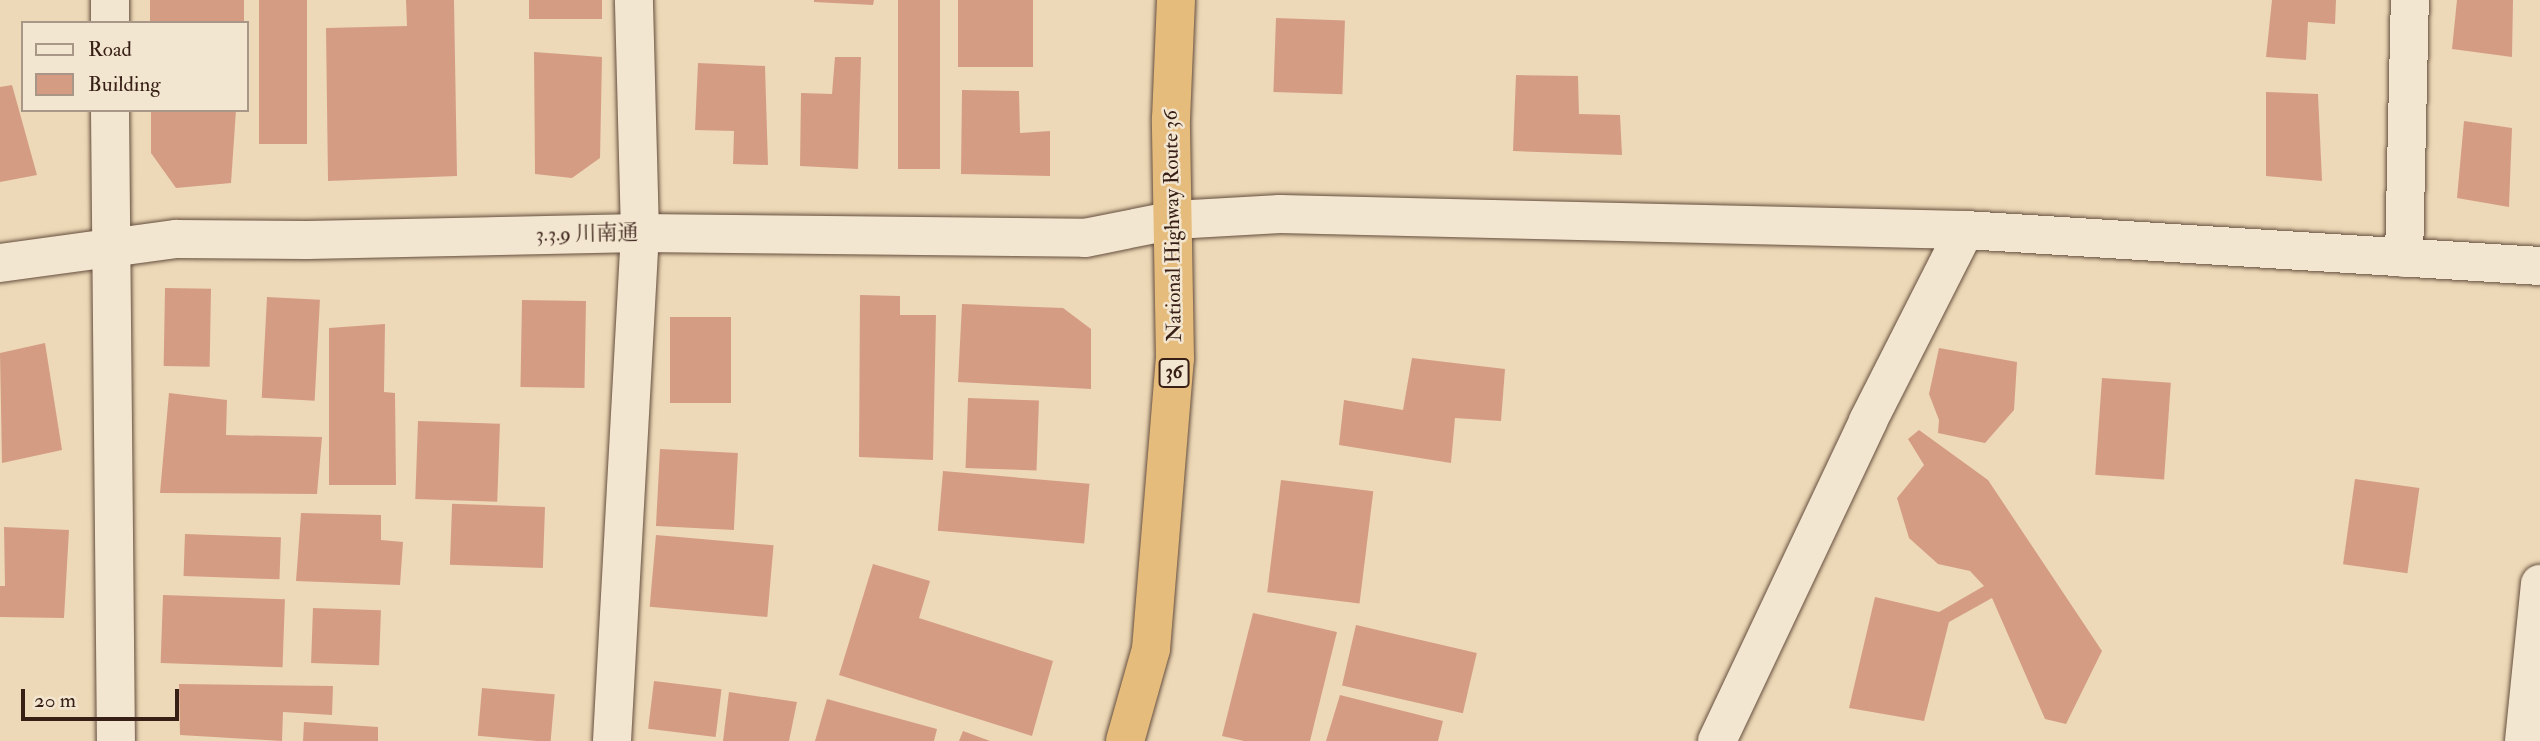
<!DOCTYPE html>
<meta charset="utf-8">
<style>
body{margin:0}
#map{position:relative;width:2540px;height:741px;overflow:hidden;background:#edd9b7;font-family:"IM FELL Double Pica","Noto Serif JP",serif}
div>[style]{position:absolute}
.building>*{inset:0;background:#d59c84;transform-origin:0 0}
.roads{filter:drop-shadow(0 0 2px #654e3e) drop-shadow(0 0 2px #654e3e)}
.street>*{height:38px;margin:-19px;padding:0 19px;transform-origin:19px;border-radius:19px;background:#f3e6d0}
.secondary>*{height:38px;margin:-19px;padding:0 19px;transform-origin:19px;border-radius:19px;background:#f3e6d0}
.highway>*{height:38px;margin:-19px;padding:0 19px;transform-origin:19px;border-radius:19px;background:#e6bc7c}
span{translate:-50% -50%;white-space:nowrap;text-align:center;line-height:1.15;-webkit-text-stroke:5px #f3e6d0;paint-order:stroke}
.shield-label span{padding:2px 5px;background:#f3e6d0;border:2px solid;border-radius:5px;-webkit-text-stroke-width:0}
.shield-label{font-size:19px;color:#381f16;font-weight:700}
.street-label{font-size:21px;color:#381f16}
.legend{position:absolute;left:21px;top:21px;width:228px;height:91px;box-sizing:border-box;background:#f3e6d0;border:2px solid #a89686;margin:0;padding:9px 12px;list-style:none;font-size:21px;color:#381f16}
.legend li{display:flex;align-items:center;gap:14px;height:35px}
.legend b{width:35px;border:2px solid #a89686}
.scale{position:absolute;left:21px;top:689px;width:158px;height:32px;box-sizing:border-box;border:4px solid #381f16;border-top:0;padding-left:9px;font-size:21px;line-height:24px;white-space:nowrap;color:#381f16;-webkit-text-stroke:5px #f3e6d0;paint-order:stroke}
</style>
<div id="map">
<div class="building">
<div style="left:150px;top:0;width:94px;height:23px"></div>
<div style="left:259px;top:0;width:48px;height:144px"></div>
<div style="clip-path:polygon(406px 0,454px 0,457px 176px,328px 181px,326px 28px,407px 26px)"></div>
<div style="left:529px;top:0;width:73px;height:19px"></div>
<div style="clip-path:polygon(814px 0,874px 0,873px 5px,814px 2px)"></div>
<div style="left:898px;top:0;width:42px;height:169px"></div>
<div style="left:958px;top:0;width:75px;height:67px"></div>
<div style="clip-path:polygon(2272px 0,2336px 0,2335px 24px,2308px 22px,2306px 60px,2266px 57px)"></div>
<div style="clip-path:polygon(2457px 0,2513px 0,2512px 57px,2452px 49px)"></div>
<div style="left:1276px;top:18px;width:69px;height:74px;rotate:2deg"></div>
<div style="clip-path:polygon(534px 52px,602px 57px,600px 158px,572px 178px,535px 174px)"></div>
<div style="clip-path:polygon(835px 57px,861px 57px,858px 169px,800px 166px,801px 93px,832px 94px)"></div>
<div style="clip-path:polygon(698px 63px,765px 66px,768px 165px,733px 164px,734px 131px,695px 130px)"></div>
<div style="clip-path:polygon(1516px 75px,1578px 76px,1579px 114px,1620px 115px,1622px 155px,1513px 151px)"></div>
<div style="clip-path:polygon(12px 85px,37px 175px,0 182px,0 87px)"></div>
<div style="clip-path:polygon(962px 90px,1019px 91px,1020px 133px,1050px 131px,1050px 176px,961px 174px)"></div>
<div style="clip-path:polygon(2266px 92px,2318px 94px,2322px 181px,2266px 176px)"></div>
<div style="clip-path:polygon(151px 110px,236px 110px,231px 183px,176px 188px,151px 153px)"></div>
<div style="clip-path:polygon(2464px 121px,2512px 128px,2509px 207px,2457px 198px)"></div>
<div style="left:165px;top:288px;width:46px;height:78px;rotate:1deg"></div>
<div style="clip-path:polygon(860px 295px,900px 296px,900px 315px,936px 315px,933px 460px,859px 457px)"></div>
<div style="left:267px;top:297px;width:53px;height:101px;rotate:3deg"></div>
<div style="left:522px;top:300px;width:64px;height:87px;rotate:1deg"></div>
<div style="clip-path:polygon(962px 304px,1063px 308px,1091px 329px,1091px 389px,958px 382px)"></div>
<div style="left:731px;top:317px;width:86px;height:61px;rotate:90deg"></div>
<div style="clip-path:polygon(385px 324px,384px 392px,395px 393px,396px 485px,329px 485px,329px 328px)"></div>
<div style="clip-path:polygon(45px 343px,62px 450px,2px 463px,0 353px)"></div>
<div style="clip-path:polygon(1939px 348px,2017px 362px,2014px 410px,1985px 443px,1938px 433px,1939px 420px,1929px 394px)"></div>
<div style="clip-path:polygon(1412px 358px,1505px 369px,1501px 421px,1455px 418px,1451px 463px,1339px 445px,1344px 400px,1403px 410px)"></div>
<div style="left:2102px;top:378px;width:69px;height:97px;rotate:4deg"></div>
<div style="clip-path:polygon(169px 393px,227px 400px,226px 435px,322px 437px,317px 494px,160px 493px)"></div>
<div style="left:968px;top:398px;width:71px;height:70px;rotate:2deg"></div>
<div style="left:418px;top:421px;width:82px;height:78px;rotate:2deg"></div>
<div style="clip-path:polygon(1919px 430px,1988px 480px,2102px 651px,2066px 724px,2045px 719px,1992px 598px,1949px 622px,1924px 721px,1849px 708px,1875px 597px,1939px 612px,1984px 586px,1970px 571px,1938px 564px,1909px 538px,1897px 498px,1924px 465px,1908px 439px)"></div>
<div style="left:660px;top:449px;width:78px;height:77px;rotate:3deg"></div>
<div style="left:943px;top:471px;width:147px;height:60px;rotate:5deg"></div>
<div style="left:2355px;top:479px;width:65px;height:86px;rotate:8deg"></div>
<div style="left:1281px;top:480px;width:93px;height:113px;rotate:7deg"></div>
<div style="left:545px;top:507px;width:61px;height:93px;rotate:92deg"></div>
<div style="clip-path:polygon(301px 513px,381px 515px,381px 540px,403px 542px,400px 585px,296px 581px)"></div>
<div style="clip-path:polygon(4px 527px,69px 530px,64px 618px,0 617px,0 586px,5px 586px)"></div>
<div style="left:185px;top:534px;width:96px;height:42px;rotate:2deg"></div>
<div style="left:656px;top:535px;width:118px;height:72px;rotate:5deg"></div>
<div style="clip-path:polygon(873px 564px,930px 581px,919px 618px,1053px 661px,1032px 736px,839px 675px)"></div>
<div style="left:163px;top:595px;width:122px;height:68px;rotate:2deg"></div>
<div style="left:313px;top:608px;width:68px;height:55px;rotate:2deg"></div>
<div style="clip-path:polygon(1253px 613px,1337px 632px,1310px 741px,1244px 741px,1222px 736px)"></div>
<div style="left:1356px;top:625px;width:124px;height:62px;rotate:13deg"></div>
<div style="left:654px;top:681px;width:68px;height:48px;rotate:7deg"></div>
<div style="clip-path:polygon(179px 684px,333px 686px,332px 715px,283px 712px,282px 741px,180px 735px)"></div>
<div style="left:482px;top:688px;width:73px;height:48px;rotate:5deg"></div>
<div style="clip-path:polygon(729px 692px,797px 702px,789px 741px,723px 741px)"></div>
<div style="clip-path:polygon(1340px 695px,1443px 721px,1438px 741px,1326px 741px)"></div>
<div style="clip-path:polygon(827px 699px,937px 729px,934px 741px,815px 741px)"></div>
<div style="clip-path:polygon(304px 722px,378px 727px,378px 741px,303px 741px)"></div>
<div style="clip-path:polygon(963px 731px,990px 741px,959px 741px)"></div>
</div>
<div class="roads">
<div class="street">
<div style="left:110px;top:0;width:23px;rotate:90deg"></div>
<div style="left:110px;top:110px;width:631px;rotate:89.46deg"></div>
<div style="left:2404px;top:258px;width:258px;rotate:-88.7deg"></div>
<div style="left:612px;top:741px;width:509px;rotate:-86.85deg"></div>
<div style="left:640px;top:233px;width:233px;rotate:-91.5deg"></div>
<div style="left:1717px;top:741px;width:354px;rotate:-64.7deg"></div>
<div style="left:1868px;top:421px;width:214px;rotate:-63.1deg"></div>
<div style="left:2524px;top:741px;width:158px;rotate:-84.2deg"></div>
</div>
<div class="secondary">
<div style="left:0;top:263px;width:178px;rotate:-7.8deg"></div>
<div style="left:176px;top:239px;width:131px;rotate:0.4deg"></div>
<div style="left:307px;top:240px;width:333px;rotate:-1.2deg"></div>
<div style="left:640px;top:233px;width:445px;rotate:0.6deg"></div>
<div style="left:1085px;top:238px;width:91px;rotate:-11.4deg"></div>
<div style="left:1174px;top:220px;width:106px;rotate:-3.2deg"></div>
<div style="left:1280px;top:214px;width:685px;rotate:1.34deg"></div>
<div style="left:1965px;top:230px;width:576px;rotate:3.58deg"></div>
</div>
<div class="highway">
<div style="left:1125px;top:741px;width:96px;rotate:-74.2deg"></div>
<div style="left:1151px;top:649px;width:291px;rotate:-85.3deg"></div>
<div style="left:1175px;top:359px;width:240px;rotate:-91deg"></div>
<div style="left:1171px;top:119px;width:119px;rotate:-87.6deg"></div>
</div>
</div>
<div class="shield-label">
<span style="left:1174px;top:373px">36</span>
</div>
<div class="street-label">
<span style="left:1173px;top:226px;rotate:-91deg">National Highway Route 36</span>
<span style="left:587px;top:234px;rotate:-1deg">3.3.9 川南通</span>
</div>
<ul class="legend">
<li><b style="height:9px;background:#f3e6d0"></b>Road</li>
<li><b style="height:19px;background:#d59c84"></b>Building</li>
</ul>
<div class="scale">20 m</div>
</div>
